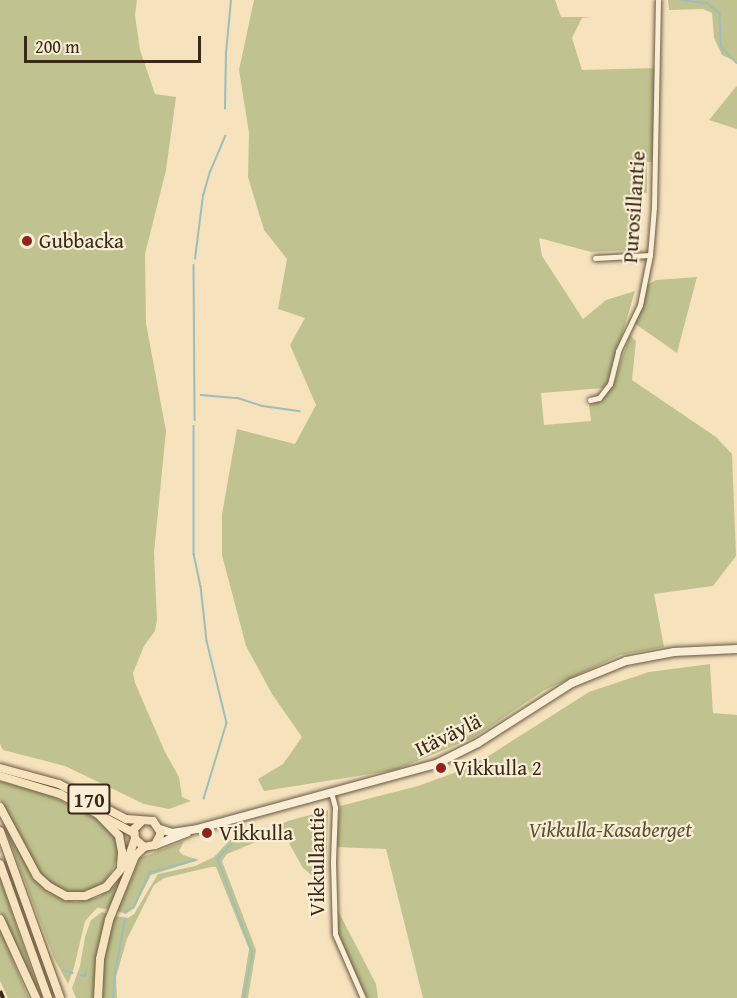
<!DOCTYPE html>
<meta charset="utf-8">
<style>
body{margin:0}
#map{position:relative;width:737px;height:998px;overflow:hidden;background:#f6e3be;font-family:"Gentium Book Plus",serif}
div>[style]{position:absolute}
.green>*{inset:0;background:#c0c38f}
.stream>*{height:1.5px;margin:-0.75px;padding:0 0.75px;transform-origin:0.75px;border-radius:0.75px;background:#9fbdb9}
.roads{filter:drop-shadow(0 0 2px #695841) drop-shadow(0 0 2px #695841)}
.minor>*{height:5px;margin:-2.5px;padding:0 2.5px;transform-origin:2.5px;border-radius:2.5px;background:#f9edd5}
.secondary>*{height:8px;margin:-4px;padding:0 4px;transform-origin:4px;border-radius:4px;background:#f9edd5}
.primary>*{height:8px;margin:-4px;padding:0 4px;transform-origin:4px;border-radius:4px;background:#f6e3be}
.trunk>*{height:8px;margin:-4px;padding:0 4px;transform-origin:4px;border-radius:4px;background:#f6e3be}
.rail>*{height:4px;margin-top:-2px;transform-origin:0;background:repeating-linear-gradient(90deg,#f9edd5 0 4.5px,#3a2917 0 9px);box-sizing:border-box;border-block:2px solid #3a2917}
.dots>*{width:16px;height:16px;translate:-50% -50%;box-sizing:border-box;border:3px solid #f9edd5;border-radius:50%}
span{translate:-50% -50%;white-space:nowrap;text-align:center;line-height:1.15;-webkit-text-stroke:4.5px #f9edd5;paint-order:stroke}
.shield-label span{padding:2px 4px;background:#f9edd5;border:2px solid;border-radius:4px;-webkit-text-stroke-width:0}
.shield-label{font-size:20px;color:#3a2917;font-weight:700}
.street-label{font-size:21px;color:#3a2917}
.poi-label{font-size:21px;color:#3a2917}
.left{translate:0 -50%;text-align:left}
.park-label{font-size:21px;color:#5c5035;font-style:italic}
.scale{position:absolute;left:24px;top:36px;width:177px;height:27px;box-sizing:border-box;border:3px solid #3a2917;border-top:0;padding-left:8px;font-size:18px;line-height:21px;white-space:nowrap;color:#3a2917;-webkit-text-stroke:4px #f9edd5;paint-order:stroke}
</style>
<div id="map">
<div class="green">
<div style="clip-path:polygon(0 0,137px 0,135px 15px,140px 50px,155px 94px,176px 97px,166px 170px,145px 254px,146px 323px,166px 431px,154px 553px,157px 620px,155px 631px,144px 646px,133px 673px,135px 683px,165px 752px,179px 777px,182px 797px,191px 801px,169px 809px,144px 804px,65px 766px,3px 750px,0 744px)"></div>
<div style="clip-path:polygon(254px 0,555px 0,561px 17px,592px 17px,582px 18px,572px 38px,582px 70px,657px 68px,656px 162px,647px 162px,647px 193px,634px 193px,631px 250px,591px 252px,539px 238px,542px 256px,583px 319px,606px 300px,635px 291px,608px 382px,604px 388px,541px 393px,544px 425px,591px 421px,589px 404px,599px 400px,613px 385px,630px 335px,636px 341px,632px 380px,716px 437px,732px 454px,736px 556px,713px 586px,654px 594px,664px 647px,620px 655px,543px 691px,473px 738px,395px 770px,264px 791px,258px 779px,283px 764px,302px 737px,272px 694px,246px 646px,222px 555px,222px 514px,237px 429px,295px 444px,316px 405px,290px 345px,305px 318px,278px 309px,287px 259px,264px 230px,248px 177px,249px 133px,239px 70px)"></div>
<div style="clip-path:polygon(668px 0,737px 0,737px 62px,722px 55px,714px 38px,712px 13px,703px 9px,669px 10px)"></div>
<div style="clip-path:polygon(737px 86px,737px 129px,709px 120px,735px 88px)"></div>
<div style="clip-path:polygon(697px 277px,677px 353px,634px 323px,643px 305px,647px 285px,656px 280px)"></div>
<div style="clip-path:polygon(710px 664px,713px 713px,737px 715px,737px 998px,423px 998px,386px 849px,336px 847px,340px 806px,418px 786px,454px 773px,487px 757px,589px 692px,649px 672px)"></div>
<div style="clip-path:polygon(0 781px,52px 796px,106px 824px,116px 837px,119px 856px,106px 881px,84px 893px,70px 892px,53px 886px,37px 870px,18px 839px,0 799px)"></div>
<div style="clip-path:polygon(328px 810px,326px 881px,315px 878px,303px 868px,290px 845px,289px 835px,283px 831px,227px 854px,222px 861px,256px 950px,248px 998px,241px 998px,249px 949px,216px 867px,211px 867px,164px 878px,154px 885px,127px 939px,116px 977px,117px 998px,102px 998px,103px 959px,114px 916px,128px 918px,134px 914px,158px 874px,195px 866px,214px 857px,230px 840px,245px 840px,288px 821px)"></div>
<div style="clip-path:polygon(6px 831px,42px 886px,63px 899px,76px 902px,99px 897px,117px 884px,129px 863px,109px 909px,97px 908px,85px 921px,74px 968px,68px 984px,54px 958px)"></div>
<div style="clip-path:polygon(184px 841px,179px 851px,183px 855px,199px 860px,151px 875px,134px 908px,126px 914px,117px 911px,140px 858px)"></div>
<div style="clip-path:polygon(0 877px,37px 987px,36px 989px,0 911px)"></div>
<div style="clip-path:polygon(335px 905px,376px 984px,378px 998px,367px 998px,337px 934px)"></div>
<div style="clip-path:polygon(102px 912px,107px 914px,97px 958px,95px 998px,76px 998px,72px 988px,80px 966px,85px 937px,91px 920px)"></div>
<div style="clip-path:polygon(0 929px,27px 995px,29px 998px,8px 998px,0 981px)"></div>
</div>
<div class="stream">
<div style="left:681px;top:0;width:26px;rotate:7deg"></div>
<div style="left:707px;top:3px;width:16px;rotate:38deg"></div>
<div style="left:720px;top:13px;width:33px;rotate:88deg"></div>
<div style="left:721px;top:46px;width:23px;rotate:47deg"></div>
<div style="left:225px;top:109px;width:56px;rotate:-89deg"></div>
<div style="left:226px;top:53px;width:53px;rotate:-84.6deg"></div>
<div style="left:195px;top:259px;width:64px;rotate:-82.8deg"></div>
<div style="left:203px;top:196px;width:25px;rotate:-74deg"></div>
<div style="left:210px;top:172px;width:39px;rotate:-67deg"></div>
<div style="left:194px;top:265px;width:155px;rotate:89.6deg"></div>
<div style="left:201px;top:395px;width:37px;rotate:5deg"></div>
<div style="left:238px;top:398px;width:26px;rotate:18deg"></div>
<div style="left:263px;top:406px;width:37px;rotate:8deg"></div>
<div style="left:194px;top:426px;width:128px;rotate:90deg"></div>
<div style="left:194px;top:554px;width:33px;rotate:78deg"></div>
<div style="left:201px;top:586px;width:55px;rotate:83.8deg"></div>
<div style="left:207px;top:641px;width:84px;rotate:76.3deg"></div>
<div style="left:227px;top:723px;width:79px;rotate:106.8deg"></div>
<div style="left:234px;top:842px;width:23px;rotate:133deg"></div>
<div style="left:218px;top:859px;width:101px;rotate:69.8deg"></div>
<div style="left:253px;top:954px;width:45px;rotate:101.6deg"></div>
<div style="left:125px;top:912px;width:10px;rotate:-29deg"></div>
<div style="left:134px;top:907px;width:37px;rotate:-66deg"></div>
<div style="left:149px;top:873px;width:48px;rotate:-15.8deg"></div>
<div style="left:63px;top:970px;width:10px;rotate:17deg"></div>
<div style="left:81px;top:975px;width:4px;rotate:14deg"></div>
<div style="left:85px;top:976px;width:4px;rotate:-76deg"></div>
<div style="left:113px;top:998px;width:24px;rotate:-85deg"></div>
<div style="left:115px;top:974px;width:56px;rotate:-79.7deg"></div>
</div>
<div class="roads">
<div class="minor">
<div style="left:595px;top:258px;width:55px;rotate:-3.1deg"></div>
<div style="left:590px;top:400px;width:9px;rotate:-13deg"></div>
<div style="left:599px;top:398px;width:18px;rotate:-52deg"></div>
<div style="left:610px;top:384px;width:34px;rotate:-76deg"></div>
<div style="left:618px;top:351px;width:51px;rotate:-64.4deg"></div>
<div style="left:640px;top:305px;width:51px;rotate:-78.7deg"></div>
<div style="left:650px;top:255px;width:48px;rotate:-85.2deg"></div>
<div style="left:654px;top:207px;width:207px;rotate:-88.9deg"></div>
<div style="left:331px;top:792px;width:16px;rotate:75deg"></div>
<div style="left:335px;top:807px;width:55px;rotate:92.1deg"></div>
<div style="left:333px;top:862px;width:72px;rotate:88.4deg"></div>
<div style="left:335px;top:934px;width:70px;rotate:66.4deg"></div>
</div>
<div class="secondary">
<div style="left:160px;top:829px;width:13px;rotate:18deg"></div>
<div style="left:172px;top:833px;width:25px;rotate:-9deg"></div>
<div style="left:197px;top:829px;width:248px;rotate:-15.2deg"></div>
<div style="left:436px;top:764px;width:47px;rotate:-26.6deg"></div>
<div style="left:478px;top:743px;width:112px;rotate:-32.6deg"></div>
<div style="left:572px;top:683px;width:58px;rotate:-22.2deg"></div>
<div style="left:626px;top:661px;width:49px;rotate:-10.6deg"></div>
<div style="left:674px;top:652px;width:63px;rotate:-2.7deg"></div>
<div style="left:155px;top:845px;width:34px;rotate:-21deg"></div>
</div>
<div class="primary">
<div style="left:0;top:768px;width:61px;rotate:15.2deg"></div>
<div style="left:59px;top:784px;width:76px;rotate:27.6deg"></div>
<div style="left:126px;top:819px;width:27px;rotate:4deg"></div>
<div style="left:153px;top:821px;width:14px;rotate:56deg"></div>
<div style="left:161px;top:833px;width:13px;rotate:117deg"></div>
<div style="left:155px;top:845px;width:11px;rotate:170deg"></div>
<div style="left:144px;top:847px;width:12px;rotate:-138deg"></div>
<div style="left:135px;top:839px;width:10px;rotate:-96deg"></div>
<div style="left:134px;top:829px;width:10px;rotate:-45deg"></div>
<div style="left:0;top:776px;width:63px;rotate:16.7deg"></div>
<div style="left:60px;top:794px;width:84px;rotate:27.8deg"></div>
</div>
<div class="trunk">
<div style="left:0;top:807px;width:78px;rotate:61.8deg"></div>
<div style="left:37px;top:876px;width:15px;rotate:42deg"></div>
<div style="left:48px;top:886px;width:21px;rotate:29deg"></div>
<div style="left:66px;top:896px;width:19px"></div>
<div style="left:85px;top:896px;width:23px;rotate:-23deg"></div>
<div style="left:106px;top:887px;width:33px;rotate:-50deg"></div>
<div style="left:127px;top:862px;width:24px;rotate:-71deg"></div>
<div style="left:97px;top:813px;width:32px;rotate:46deg"></div>
<div style="left:119px;top:836px;width:16px;rotate:79deg"></div>
<div style="left:122px;top:852px;width:15px;rotate:94deg"></div>
<div style="left:0;top:831px;width:177px;rotate:70.2deg"></div>
<div style="left:0;top:864px;width:142px;rotate:70.3deg"></div>
<div style="left:0;top:919px;width:87px;rotate:65.5deg"></div>
<div style="left:98px;top:998px;width:39px;rotate:-87deg"></div>
<div style="left:100px;top:959px;width:40px;rotate:-77deg"></div>
<div style="left:109px;top:920px;width:69px;rotate:-67.9deg"></div>
<div style="left:135px;top:856px;width:13px;rotate:-45deg"></div>
</div>
</div>
<div class="rail">
<div style="left:0;top:991px;width:8px;rotate:67deg"></div>
</div>
<div class="dots">
<div style="left:27px;top:241px;background:#8f2418"></div>
<div style="left:441px;top:768px;background:#8f2418"></div>
<div style="left:207px;top:833px;background:#8f2418"></div>
</div>
<div class="shield-label">
<span style="left:89px;top:799px">170</span>
</div>
<div class="street-label">
<span style="left:634px;top:207px;rotate:-86deg">Purosillantie</span>
<span style="left:448px;top:735px;rotate:-26deg">Itäväylä</span>
<span style="left:317px;top:862px;rotate:-90deg">Vikkullantie</span>
</div>
<div class="poi-label">
<span class="left" style="left:39px;top:241px">Gubbacka</span>
<span class="left" style="left:453px;top:768px">Vikkulla 2</span>
<span class="left" style="left:219px;top:833px">Vikkulla</span>
</div>
<div class="park-label">
<span style="left:610px;top:830px">Vikkulla-Kasaberget</span>
</div>
<div class="scale">200 m</div>
</div>
